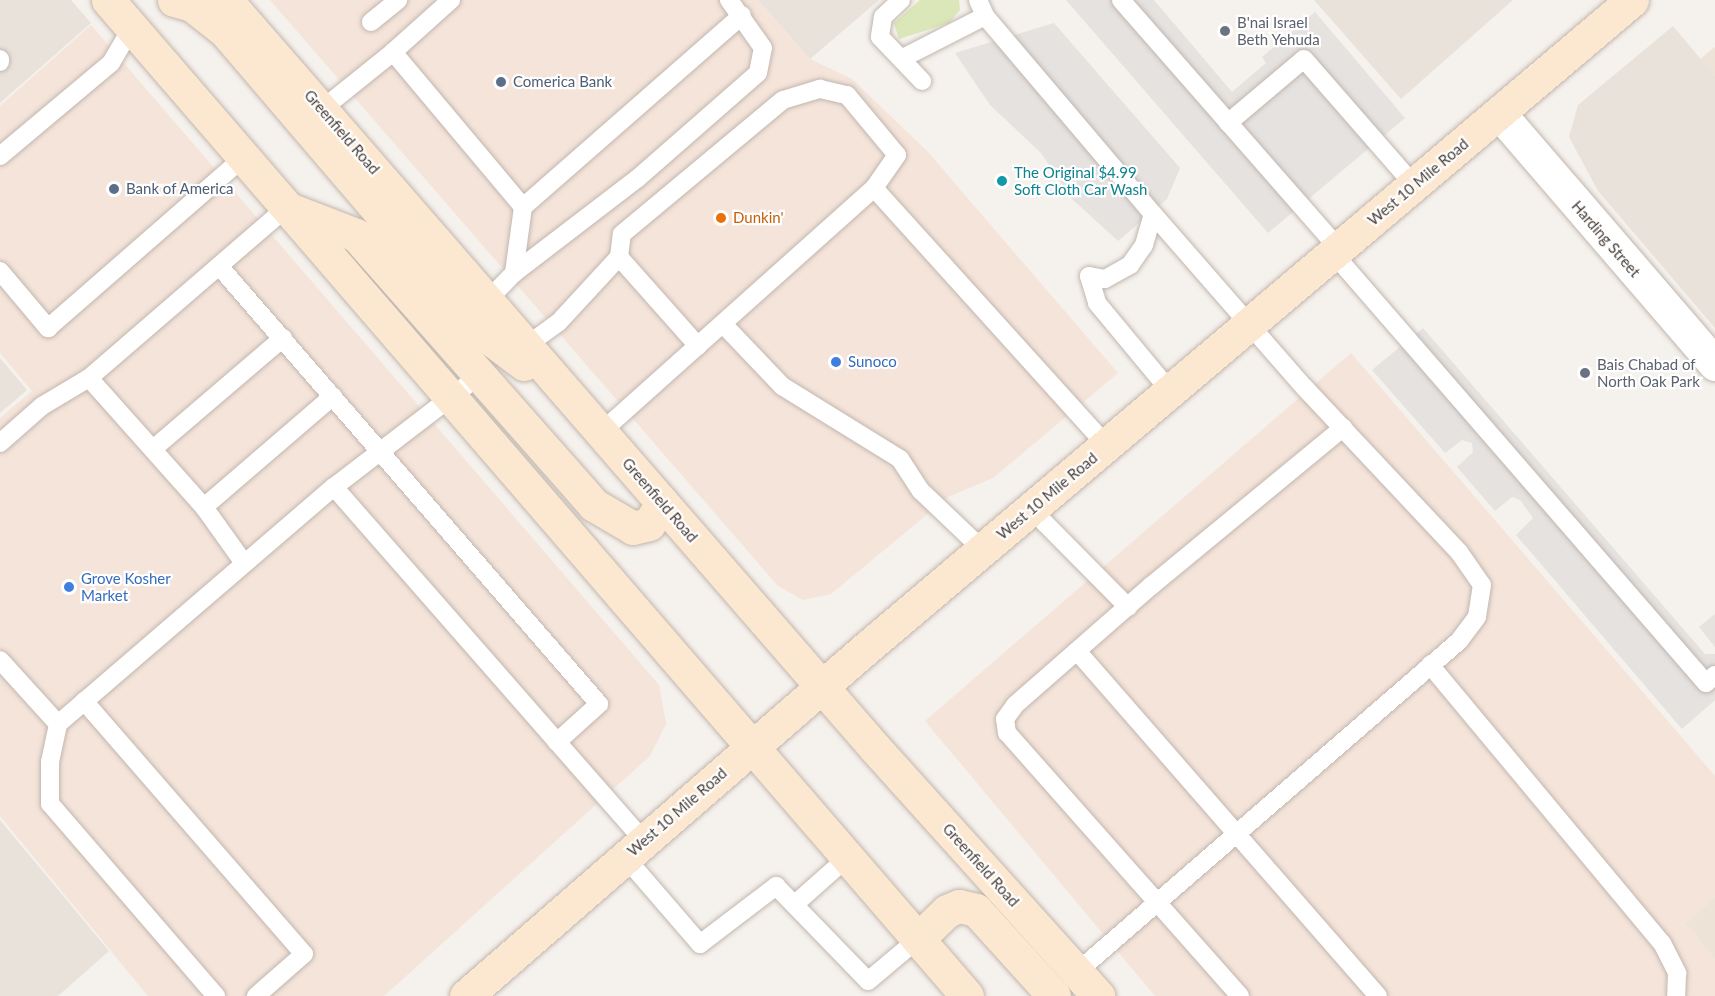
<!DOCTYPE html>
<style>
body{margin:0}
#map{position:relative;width:1715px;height:996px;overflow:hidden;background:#f5f1ec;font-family:Lato,sans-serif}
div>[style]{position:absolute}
.residential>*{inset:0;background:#e9e2db}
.commercial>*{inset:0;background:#f5e4da}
.education>*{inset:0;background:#ede3d7}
.green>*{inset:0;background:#dbe7b8}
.parking>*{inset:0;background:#e5e2e0}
.roads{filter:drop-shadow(0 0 2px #c1b7af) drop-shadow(0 0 2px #c1b7af)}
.service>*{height:18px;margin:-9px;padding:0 9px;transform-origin:9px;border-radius:9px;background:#fff}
.minor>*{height:33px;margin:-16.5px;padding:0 16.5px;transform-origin:16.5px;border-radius:16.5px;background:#fff}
.secondary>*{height:33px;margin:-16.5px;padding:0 16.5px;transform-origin:16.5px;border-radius:16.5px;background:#fce8d0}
.dots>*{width:16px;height:16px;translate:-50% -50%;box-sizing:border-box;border:3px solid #fff;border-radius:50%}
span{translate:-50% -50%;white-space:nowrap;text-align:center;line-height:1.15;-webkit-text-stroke:4.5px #fff;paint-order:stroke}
.worship-label{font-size:15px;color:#5b616d}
.left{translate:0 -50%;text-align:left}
.service-label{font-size:15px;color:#4e5e75}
.street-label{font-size:15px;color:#4a403a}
.culture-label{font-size:15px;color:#0d838f}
.food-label{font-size:15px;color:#c56008}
.shop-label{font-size:15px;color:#366cbe}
</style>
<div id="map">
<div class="residential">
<div style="clip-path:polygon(0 0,71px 0,91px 23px,0 103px)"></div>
<div style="clip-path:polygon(758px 0,879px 0,810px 59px)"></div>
<div style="clip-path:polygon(1314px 0,1513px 0,1401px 99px)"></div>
<div style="clip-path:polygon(1673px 26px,1715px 76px,1715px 328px,1598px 191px,1569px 137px,1578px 105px)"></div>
<div style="clip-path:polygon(0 358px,27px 390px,0 413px)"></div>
<div style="clip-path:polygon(0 820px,109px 951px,58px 996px,0 996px)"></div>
</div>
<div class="commercial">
<div style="clip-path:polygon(270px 0,758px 0,810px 59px,852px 79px,927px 151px,1118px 373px,993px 478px,948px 497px,831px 594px,803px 600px,778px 586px)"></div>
<div style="clip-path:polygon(91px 25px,659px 685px,666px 724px,650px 756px,384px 996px,148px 996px,0 816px,0 418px,32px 391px,0 353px,0 106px)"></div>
<div style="clip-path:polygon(1351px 353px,1715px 776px,1715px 897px,1685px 923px,1715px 959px,1715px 996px,1155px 996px,925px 721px)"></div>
</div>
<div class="education">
<div style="clip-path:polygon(1715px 47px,1715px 76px,1700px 59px)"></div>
<div style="clip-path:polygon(1715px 897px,1715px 959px,1685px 923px)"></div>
</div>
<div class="green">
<div style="clip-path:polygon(920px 0,959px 0,960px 10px,949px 23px,899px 39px,894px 23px)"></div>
</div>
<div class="parking">
<div style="clip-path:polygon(1066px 0,1154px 0,1232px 92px,1266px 63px,1262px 57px,1315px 12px,1405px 118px,1268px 233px)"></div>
<div style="clip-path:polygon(1054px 23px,1180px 168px,1167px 199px,1118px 241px,1072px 199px,1041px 153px,990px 105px,955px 53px)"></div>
<div style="clip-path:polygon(1423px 328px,1705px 654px,1715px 654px,1715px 700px,1682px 729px,1516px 535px,1533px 518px,1520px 500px,1512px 497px,1495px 511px,1457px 467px,1473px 452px,1472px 443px,1462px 440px,1445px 453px,1372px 370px)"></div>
<div style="clip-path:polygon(1715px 614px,1715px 647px,1699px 627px)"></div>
</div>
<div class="roads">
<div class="service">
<div style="left:901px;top:0;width:25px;rotate:137deg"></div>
<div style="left:883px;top:17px;width:20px;rotate:99deg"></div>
<div style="left:880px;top:37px;width:61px;rotate:46.3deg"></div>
<div style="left:978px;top:0;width:17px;rotate:66deg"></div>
<div style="left:985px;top:16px;width:260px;rotate:49.7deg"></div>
<div style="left:1153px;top:214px;width:230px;rotate:48.9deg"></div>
<div style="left:1304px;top:387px;width:226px;rotate:46.8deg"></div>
<div style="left:1459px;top:552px;width:40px;rotate:55.1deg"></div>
<div style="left:1482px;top:585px;width:32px;rotate:99deg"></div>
<div style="left:1477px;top:617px;width:30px;rotate:127deg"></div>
<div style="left:1459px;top:641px;width:505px;rotate:139.09deg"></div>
<div style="left:1121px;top:0;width:331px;rotate:48.8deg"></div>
<div style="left:371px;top:22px;width:35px;rotate:-39deg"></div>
<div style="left:393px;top:52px;width:78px;rotate:-41.9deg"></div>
<div style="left:903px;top:58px;width:92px;rotate:-27.1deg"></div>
<div style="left:0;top:59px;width:3px;rotate:90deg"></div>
<div style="left:316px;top:114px;width:99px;rotate:-38.8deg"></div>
<div style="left:393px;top:52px;width:202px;rotate:50deg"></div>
<div style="left:523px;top:207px;width:67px;rotate:97.8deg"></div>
<div style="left:514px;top:273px;width:46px;rotate:134.1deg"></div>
<div style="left:1228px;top:123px;width:99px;rotate:-40.1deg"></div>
<div style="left:1304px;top:59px;width:167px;rotate:48.9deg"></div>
<div style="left:0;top:156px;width:145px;rotate:-40deg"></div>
<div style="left:111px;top:63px;width:42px;rotate:-59.7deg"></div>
<div style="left:874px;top:188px;width:346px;rotate:47.9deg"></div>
<div style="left:523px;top:207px;width:291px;rotate:-41.2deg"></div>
<div style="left:1333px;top:253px;width:569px;rotate:49.06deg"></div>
<div style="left:1706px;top:683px;width:12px;rotate:-42deg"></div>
<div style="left:619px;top:257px;width:119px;rotate:48.4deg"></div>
<div style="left:219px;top:266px;width:580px;rotate:49.06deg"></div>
<div style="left:599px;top:704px;width:57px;rotate:137.9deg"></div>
<div style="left:0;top:271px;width:75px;rotate:49.9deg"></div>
<div style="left:48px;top:328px;width:259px;rotate:-41.1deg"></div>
<div style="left:514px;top:273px;width:156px;rotate:-37.5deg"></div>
<div style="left:638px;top:178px;width:159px;rotate:-41.2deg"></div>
<div style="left:758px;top:73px;width:25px;rotate:-79deg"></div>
<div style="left:763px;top:48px;width:59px;rotate:-125.3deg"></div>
<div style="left:1089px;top:276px;width:28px;rotate:73deg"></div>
<div style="left:1097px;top:303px;width:114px;rotate:50.3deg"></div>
<div style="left:1089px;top:276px;width:16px;rotate:11deg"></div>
<div style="left:1105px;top:279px;width:29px;rotate:-29deg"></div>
<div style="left:1130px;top:265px;width:24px;rotate:-55deg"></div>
<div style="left:1144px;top:245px;width:32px;rotate:-74deg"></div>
<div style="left:723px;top:324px;width:86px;rotate:46.4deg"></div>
<div style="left:782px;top:386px;width:139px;rotate:31.7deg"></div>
<div style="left:900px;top:459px;width:38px;rotate:57deg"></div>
<div style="left:921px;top:491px;width:86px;rotate:43.6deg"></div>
<div style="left:526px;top:346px;width:39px;rotate:-36deg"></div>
<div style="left:558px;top:323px;width:90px;rotate:-47.3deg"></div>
<div style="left:619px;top:257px;width:23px;rotate:-83deg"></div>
<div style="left:622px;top:234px;width:209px;rotate:-39.8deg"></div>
<div style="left:783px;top:100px;width:39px;rotate:-17deg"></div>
<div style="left:820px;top:89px;width:28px;rotate:13deg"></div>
<div style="left:847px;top:95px;width:78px;rotate:50.2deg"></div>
<div style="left:897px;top:155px;width:40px;rotate:124.9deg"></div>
<div style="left:874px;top:188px;width:366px;rotate:138.2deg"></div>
<div style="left:89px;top:378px;width:173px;rotate:48.3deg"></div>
<div style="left:204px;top:507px;width:69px;rotate:54.5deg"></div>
<div style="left:0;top:443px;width:56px;rotate:-41.4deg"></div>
<div style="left:42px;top:406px;width:55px;rotate:-30.8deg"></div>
<div style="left:89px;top:378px;width:260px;rotate:-40.8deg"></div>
<div style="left:153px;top:449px;width:171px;rotate:-40.5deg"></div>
<div style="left:334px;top:487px;width:469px;rotate:48.8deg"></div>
<div style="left:204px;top:507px;width:170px;rotate:-40.7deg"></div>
<div style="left:1031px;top:509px;width:138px;rotate:45.3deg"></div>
<div style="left:1077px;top:651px;width:458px;rotate:48.9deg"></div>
<div style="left:0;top:660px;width:86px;rotate:47.8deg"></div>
<div style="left:1430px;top:665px;width:362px;rotate:50.2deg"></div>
<div style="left:1662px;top:943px;width:34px;rotate:63deg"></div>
<div style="left:1677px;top:973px;width:23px;rotate:92deg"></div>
<div style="left:84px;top:701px;width:335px;rotate:49deg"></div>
<div style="left:304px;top:954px;width:64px;rotate:138.8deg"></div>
<div style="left:625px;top:857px;width:115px;rotate:49.2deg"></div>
<div style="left:700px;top:944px;width:96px;rotate:-37.3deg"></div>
<div style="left:776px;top:886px;width:132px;rotate:45.9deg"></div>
<div style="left:868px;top:981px;width:65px;rotate:-40deg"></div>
<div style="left:795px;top:904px;width:71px;rotate:-41.6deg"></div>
<div style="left:216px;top:996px;width:254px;rotate:-130.8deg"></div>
<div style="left:50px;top:804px;width:42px;rotate:-90deg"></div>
<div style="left:50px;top:762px;width:39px;rotate:-78deg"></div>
<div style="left:58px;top:724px;width:364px;rotate:-40.7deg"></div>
<div style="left:334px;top:487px;width:184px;rotate:-37.5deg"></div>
<div style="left:1240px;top:996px;width:351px;rotate:-131.5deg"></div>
<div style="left:1007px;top:733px;width:14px;rotate:-98deg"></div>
<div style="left:1005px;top:719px;width:17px;rotate:-54deg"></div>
<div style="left:1015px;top:705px;width:181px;rotate:-41.2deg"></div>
<div style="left:1151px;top:586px;width:249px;rotate:-39.5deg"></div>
</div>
<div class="minor">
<div style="left:1499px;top:113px;width:331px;rotate:49.3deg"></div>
</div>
<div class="secondary">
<div style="left:108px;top:0;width:1315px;rotate:49.22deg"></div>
<div style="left:174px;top:0;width:19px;rotate:16deg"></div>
<div style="left:192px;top:5px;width:42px;rotate:38.2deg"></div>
<div style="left:225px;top:31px;width:399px;rotate:49.5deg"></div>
<div style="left:484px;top:334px;width:50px;rotate:36.9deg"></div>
<div style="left:226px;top:0;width:990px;rotate:49.05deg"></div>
<div style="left:875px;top:748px;width:334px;rotate:48deg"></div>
<div style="left:291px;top:210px;width:70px;rotate:21deg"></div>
<div style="left:356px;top:235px;width:360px;rotate:48.6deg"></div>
<div style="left:594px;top:505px;width:45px;rotate:30.5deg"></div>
<div style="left:633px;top:528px;width:16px;rotate:-14deg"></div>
<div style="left:649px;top:524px;width:25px;rotate:-58deg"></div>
<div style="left:918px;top:939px;width:40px;rotate:-44deg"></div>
<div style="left:947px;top:911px;width:13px;rotate:-23deg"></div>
<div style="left:959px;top:906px;width:17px;rotate:13deg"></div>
<div style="left:976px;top:910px;width:116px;rotate:47.8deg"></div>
<div style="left:466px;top:996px;width:527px;rotate:-41deg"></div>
<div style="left:864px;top:650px;width:1006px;rotate:-40.24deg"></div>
</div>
</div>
<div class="dots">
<div style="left:1225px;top:31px;background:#6b7280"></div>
<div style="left:501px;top:82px;background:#5c6f8a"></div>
<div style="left:1002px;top:181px;background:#0f9aa8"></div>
<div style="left:114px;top:189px;background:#5c6f8a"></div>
<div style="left:721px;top:218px;background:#e8710a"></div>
<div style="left:836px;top:362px;background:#3f7fe0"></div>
<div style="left:1585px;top:373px;background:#6b7280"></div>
<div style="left:69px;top:587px;background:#3f7fe0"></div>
</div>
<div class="worship-label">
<span class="left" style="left:1237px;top:31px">B'nai Israel<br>Beth Yehuda</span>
<span class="left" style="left:1597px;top:373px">Bais Chabad of<br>North Oak Park</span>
</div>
<div class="service-label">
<span class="left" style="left:513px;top:82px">Comerica Bank</span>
<span class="left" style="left:126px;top:189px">Bank of America</span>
</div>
<div class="street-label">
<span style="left:342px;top:132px;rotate:49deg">Greenfield Road</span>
<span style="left:1418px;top:182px;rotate:-40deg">West 10 Mile Road</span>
<span style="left:1606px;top:239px;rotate:49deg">Harding Street</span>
<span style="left:1047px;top:496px;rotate:-40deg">West 10 Mile Road</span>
<span style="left:660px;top:500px;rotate:49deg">Greenfield Road</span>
<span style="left:677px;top:812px;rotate:-41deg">West 10 Mile Road</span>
<span style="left:981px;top:865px;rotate:48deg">Greenfield Road</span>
</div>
<div class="culture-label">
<span class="left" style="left:1014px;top:181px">The Original $4.99<br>Soft Cloth Car Wash</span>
</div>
<div class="food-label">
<span class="left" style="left:733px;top:218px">Dunkin'</span>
</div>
<div class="shop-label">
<span class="left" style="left:848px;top:362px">Sunoco</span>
<span class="left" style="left:81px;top:587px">Grove Kosher<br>Market</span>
</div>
</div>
